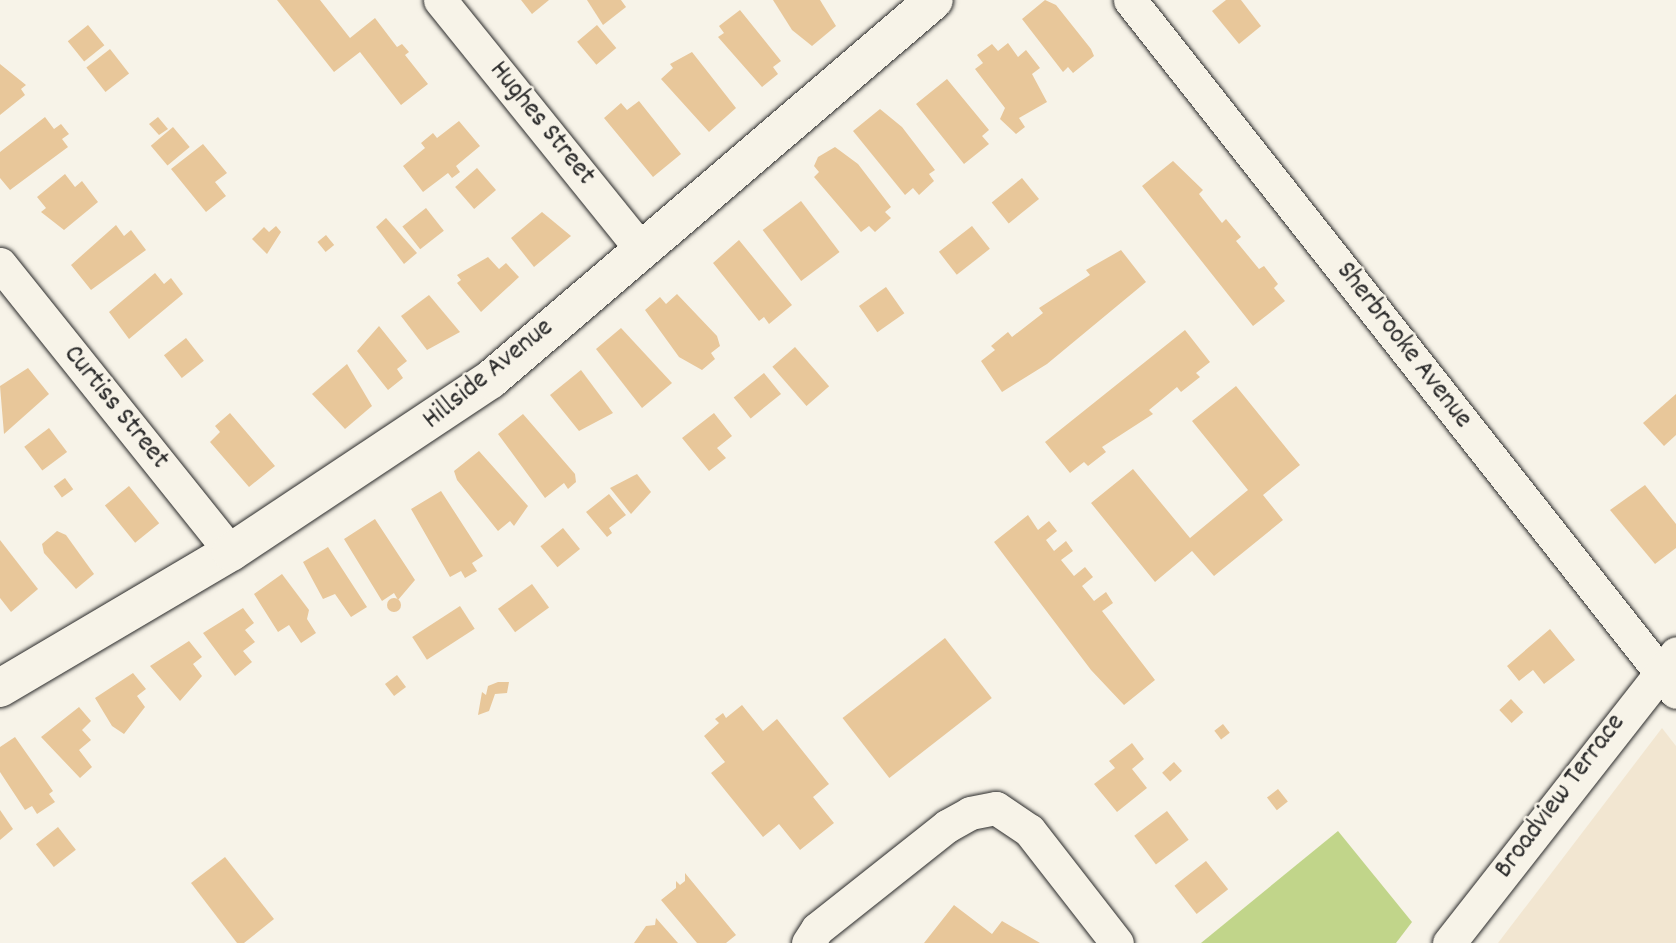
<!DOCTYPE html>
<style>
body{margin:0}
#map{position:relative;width:1676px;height:943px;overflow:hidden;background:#f7f3e8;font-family:Dekko,sans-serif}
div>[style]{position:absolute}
.built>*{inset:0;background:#f2e6d1}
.green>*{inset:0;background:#c1d58a}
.building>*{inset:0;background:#e8c79a;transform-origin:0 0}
.round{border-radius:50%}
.roads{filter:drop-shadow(0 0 2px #2b2b2b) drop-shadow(0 0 2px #2b2b2b)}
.minor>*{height:33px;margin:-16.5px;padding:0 16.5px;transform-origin:16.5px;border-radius:16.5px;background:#f7f3e8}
.tertiary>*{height:38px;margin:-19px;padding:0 19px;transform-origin:19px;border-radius:19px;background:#f7f3e8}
span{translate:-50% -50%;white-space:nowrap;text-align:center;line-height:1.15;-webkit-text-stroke:5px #f7f3e8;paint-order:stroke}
.street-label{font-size:28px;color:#2b2b2b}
</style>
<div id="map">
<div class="built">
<div style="clip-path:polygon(1662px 728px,1676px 746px,1676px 943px,1498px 943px)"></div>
</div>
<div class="green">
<div style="clip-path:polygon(1338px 831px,1412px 922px,1396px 943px,1201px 943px)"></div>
</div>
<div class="building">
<div style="clip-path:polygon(277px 0,320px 0,350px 38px,375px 18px,397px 47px,402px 44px,409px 52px,405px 55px,428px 84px,401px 105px,360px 52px,334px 72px)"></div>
<div style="clip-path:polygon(521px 0,549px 0,532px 14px)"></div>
<div style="clip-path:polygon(587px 0,621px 0,626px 7px,603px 25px)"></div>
<div style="clip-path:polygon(773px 0,820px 0,836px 26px,812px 46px,792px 30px)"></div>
<div style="clip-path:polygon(1045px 0,1056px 5px,1091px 49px,1094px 56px,1073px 73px,1068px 67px,1063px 72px,1022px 19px)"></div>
<div style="clip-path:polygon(1226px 0,1241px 0,1261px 26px,1239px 44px,1212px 11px)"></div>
<div style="clip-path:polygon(740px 10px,781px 61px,773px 67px,778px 74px,762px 87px,718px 37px,724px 33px,719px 26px)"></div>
<div style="left:88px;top:25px;width:26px;height:26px;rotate:51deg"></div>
<div style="left:597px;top:25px;width:30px;height:26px;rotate:50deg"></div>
<div style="clip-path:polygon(1008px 43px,1018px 57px,1026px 50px,1040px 68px,1032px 74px,1047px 102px,1019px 118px,1025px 127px,1016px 134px,1000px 119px,1005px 108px,975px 69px,983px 63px,977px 55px,992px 44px,998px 51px)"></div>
<div style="left:110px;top:49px;width:31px;height:30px;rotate:52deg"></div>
<div style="clip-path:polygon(692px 52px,736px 108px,709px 132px,661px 79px,673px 68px,670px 64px)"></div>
<div style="clip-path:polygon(0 64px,26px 85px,21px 89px,25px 95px,0 115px)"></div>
<div style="clip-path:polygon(947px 79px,989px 130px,982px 136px,989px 144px,964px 164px,916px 104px)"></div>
<div style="clip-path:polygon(639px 101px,681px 154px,653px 177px,604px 118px,621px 103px,627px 110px)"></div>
<div style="clip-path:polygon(880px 109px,902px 127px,935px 170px,929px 174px,934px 181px,919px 195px,913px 188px,905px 195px,853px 131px)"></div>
<div style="clip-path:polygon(45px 117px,54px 129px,61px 124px,69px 134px,62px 139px,68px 147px,10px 190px,0 178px,0 152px)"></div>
<div style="clip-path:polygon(158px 117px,168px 129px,159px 135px,149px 124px)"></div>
<div style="clip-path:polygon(459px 121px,480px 146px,456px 166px,460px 172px,452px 178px,448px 173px,423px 192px,403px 166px,425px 148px,421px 143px,433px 133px,437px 138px)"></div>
<div style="left:173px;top:127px;width:26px;height:29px;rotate:50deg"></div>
<div style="clip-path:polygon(203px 144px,227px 173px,215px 182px,226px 196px,206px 212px,171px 169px)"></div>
<div style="clip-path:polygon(835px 147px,858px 164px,891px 207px,885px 212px,891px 218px,875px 232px,869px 226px,861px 232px,814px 177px,819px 172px,814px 166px,818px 157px)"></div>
<div style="clip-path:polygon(1173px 161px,1203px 190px,1199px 194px,1222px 223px,1226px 219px,1241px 237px,1236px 241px,1259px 269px,1264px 266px,1278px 284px,1274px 288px,1285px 301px,1253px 326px,1142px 186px)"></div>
<div style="left:477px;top:168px;width:29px;height:29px;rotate:49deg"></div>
<div style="clip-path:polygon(65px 174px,75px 187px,82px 181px,98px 202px,64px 230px,41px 212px,46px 208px,37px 197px)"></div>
<div style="left:1022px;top:178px;width:27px;height:39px;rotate:51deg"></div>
<div style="left:801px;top:201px;width:64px;height:48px;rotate:53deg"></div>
<div style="left:426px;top:208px;width:29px;height:30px;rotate:52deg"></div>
<div style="clip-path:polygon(542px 212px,571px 236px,534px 267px,511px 238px)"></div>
<div style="clip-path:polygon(386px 218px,417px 253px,404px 264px,376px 227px)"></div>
<div style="clip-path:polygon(116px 225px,124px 236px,131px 230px,146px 250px,91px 290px,71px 265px)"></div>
<div style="clip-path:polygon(276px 226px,281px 232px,267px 254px,252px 239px,264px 227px,269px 232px)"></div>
<div style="left:972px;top:226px;width:29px;height:42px;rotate:52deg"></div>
<div style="left:326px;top:235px;width:13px;height:11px;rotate:51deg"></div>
<div style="clip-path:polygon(739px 240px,792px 305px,769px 324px,764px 317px,759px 321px,713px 263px)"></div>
<div style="clip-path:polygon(1121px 250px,1146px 282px,1047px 364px,1002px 392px,981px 361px,995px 350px,991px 346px,1008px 332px,1012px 337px,1043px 313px,1039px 308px,1090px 275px,1086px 270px)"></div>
<div style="clip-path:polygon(488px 257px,499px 269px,506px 263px,519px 277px,481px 312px,457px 283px,461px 280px,457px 275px)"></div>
<div style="clip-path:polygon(155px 273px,164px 284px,171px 278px,183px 294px,129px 339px,109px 312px)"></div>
<div style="left:886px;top:287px;width:32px;height:33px;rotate:55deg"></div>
<div style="clip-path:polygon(677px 294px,717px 336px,720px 346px,711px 353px,715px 359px,702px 370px,679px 357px,645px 310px,660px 297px,666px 304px)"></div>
<div style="clip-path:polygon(429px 295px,460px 332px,427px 350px,401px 316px)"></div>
<div style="clip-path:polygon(379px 326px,407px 361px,397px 369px,403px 378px,388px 390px,357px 351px)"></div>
<div style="clip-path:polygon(621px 328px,672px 383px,642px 408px,596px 349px)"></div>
<div style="clip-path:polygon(1185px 330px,1210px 362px,1196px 373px,1200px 377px,1181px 392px,1177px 387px,1149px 410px,1153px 414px,1102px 447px,1106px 452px,1088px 466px,1084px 462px,1070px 473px,1045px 442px)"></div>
<div style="left:186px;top:338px;width:29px;height:28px;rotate:52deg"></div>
<div style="left:795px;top:347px;width:52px;height:30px;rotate:49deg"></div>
<div style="clip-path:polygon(347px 364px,372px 406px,345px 429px,312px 394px)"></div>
<div style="clip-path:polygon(28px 368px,49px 394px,4px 434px,0 386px)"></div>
<div style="clip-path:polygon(581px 370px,613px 413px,579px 431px,550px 395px)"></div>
<div style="left:764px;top:373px;width:27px;height:39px;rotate:51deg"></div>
<div style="clip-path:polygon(1236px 386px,1300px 465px,1263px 495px,1283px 520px,1214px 576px,1192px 551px,1155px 582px,1091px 503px,1133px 469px,1190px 538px,1248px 490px,1192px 421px)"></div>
<div style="clip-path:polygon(1676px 394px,1676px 435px,1664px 446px,1643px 423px)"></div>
<div style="clip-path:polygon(230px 413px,275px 466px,249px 487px,210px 442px,220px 432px,215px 426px)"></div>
<div style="clip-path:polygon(714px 413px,732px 436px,717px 448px,726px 458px,709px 471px,682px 438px)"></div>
<div style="clip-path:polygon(523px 414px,575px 474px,576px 482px,568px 489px,564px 483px,545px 498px,498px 434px)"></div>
<div style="left:49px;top:428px;width:30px;height:31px;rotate:53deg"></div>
<div style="clip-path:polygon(479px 451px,528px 506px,514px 526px,510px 521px,498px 531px,457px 480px,454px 471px)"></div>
<div style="clip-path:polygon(637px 474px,651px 492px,631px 514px,610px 488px)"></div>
<div style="left:65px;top:478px;width:14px;height:14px;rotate:54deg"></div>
<div style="clip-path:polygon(1645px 485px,1676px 524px,1676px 548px,1655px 564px,1610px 510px)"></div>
<div style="left:129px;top:486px;width:48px;height:31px;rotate:51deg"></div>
<div style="clip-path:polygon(441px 491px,483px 556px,472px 563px,477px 571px,465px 578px,461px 571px,450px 577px,411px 509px)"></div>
<div style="clip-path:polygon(609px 494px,626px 515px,609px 528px,612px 533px,607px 537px,586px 512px)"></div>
<div style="clip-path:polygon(1028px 515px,1038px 530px,1049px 521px,1057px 531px,1046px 540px,1054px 551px,1066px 541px,1073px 551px,1061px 560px,1074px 576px,1085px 567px,1093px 577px,1082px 586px,1094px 601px,1106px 592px,1113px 603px,1102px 611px,1155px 680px,1124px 705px,1091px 670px,994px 542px)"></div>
<div style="clip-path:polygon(375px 519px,415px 580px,398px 600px,394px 593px,382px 601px,344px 539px)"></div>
<div style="left:563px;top:528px;width:27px;height:29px;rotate:51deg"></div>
<div style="clip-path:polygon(57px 531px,66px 535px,94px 574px,76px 589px,44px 553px,42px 544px)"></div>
<div style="clip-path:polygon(0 540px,38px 589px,11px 612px,0 598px)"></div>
<div style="clip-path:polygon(328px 547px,367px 607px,351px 617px,335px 594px,323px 599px,303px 562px)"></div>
<div style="clip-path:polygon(282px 574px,309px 610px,307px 619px,316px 633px,301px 643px,289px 625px,278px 632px,254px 594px)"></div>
<div style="left:532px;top:584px;width:29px;height:42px;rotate:54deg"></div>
<div class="round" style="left:387px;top:598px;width:14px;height:14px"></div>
<div style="left:460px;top:606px;width:27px;height:57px;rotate:57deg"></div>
<div style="clip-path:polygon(243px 608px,254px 623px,245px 630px,255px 642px,243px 651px,252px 662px,235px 676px,203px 633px)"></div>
<div style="clip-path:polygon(1550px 629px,1575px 660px,1544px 684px,1533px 670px,1519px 681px,1507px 666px)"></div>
<div style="left:945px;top:638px;width:76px;height:130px;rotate:52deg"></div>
<div style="clip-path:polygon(189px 641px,202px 657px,193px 664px,202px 676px,180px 701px,150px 666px)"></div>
<div style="clip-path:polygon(133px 673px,146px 689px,137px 696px,145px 707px,124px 734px,112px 726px,95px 698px)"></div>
<div style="left:397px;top:675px;width:15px;height:15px;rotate:53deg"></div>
<div style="clip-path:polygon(498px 682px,509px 682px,507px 693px,495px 694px,489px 711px,478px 715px,482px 692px,486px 695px,488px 686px)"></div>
<div style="left:1511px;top:699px;width:18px;height:16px;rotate:47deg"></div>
<div style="clip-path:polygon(742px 705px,763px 731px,777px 719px,829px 784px,813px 797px,834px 823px,800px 850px,779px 824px,763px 837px,711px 773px,725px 762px,704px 736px,719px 723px,715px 719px,723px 713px,726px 718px)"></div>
<div style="clip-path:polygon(79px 707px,91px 721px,82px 730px,91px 740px,79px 750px,92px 767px,80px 778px,41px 737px)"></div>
<div style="left:1223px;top:724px;width:11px;height:11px;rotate:52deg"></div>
<div style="clip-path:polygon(15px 737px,53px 791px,49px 794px,55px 802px,37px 814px,32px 806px,25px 810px,0 772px,0 747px)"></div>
<div style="clip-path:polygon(1132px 743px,1144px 759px,1132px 769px,1147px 788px,1117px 812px,1094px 784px,1115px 768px,1109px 761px)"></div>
<div style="left:1174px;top:762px;width:12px;height:16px;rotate:48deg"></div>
<div style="left:1278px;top:789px;width:16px;height:14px;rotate:52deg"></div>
<div style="clip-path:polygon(0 810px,13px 829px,0 840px)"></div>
<div style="left:1167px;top:811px;width:36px;height:41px;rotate:53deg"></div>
<div style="left:58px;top:827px;width:29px;height:28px;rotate:52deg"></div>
<div style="clip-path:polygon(225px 857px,274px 919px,244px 943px,237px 943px,191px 883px)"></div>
<div style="left:1206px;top:861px;width:36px;height:40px;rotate:52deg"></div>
<div style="clip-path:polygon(685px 873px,736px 935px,726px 943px,697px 943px,661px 900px,676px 888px,676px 881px,680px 885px,685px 881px)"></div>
<div style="clip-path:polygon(954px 905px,992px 934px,1002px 921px,1040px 943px,924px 943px)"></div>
<div style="clip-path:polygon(656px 918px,678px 943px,634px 943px,646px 926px,655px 925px)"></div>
</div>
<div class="roads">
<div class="minor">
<div style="left:440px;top:0;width:320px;rotate:51.1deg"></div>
<div style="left:1130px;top:0;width:881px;rotate:51.73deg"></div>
<div style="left:0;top:264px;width:369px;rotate:51.3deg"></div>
<div style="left:808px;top:943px;width:17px;rotate:-57deg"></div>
<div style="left:817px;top:929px;width:166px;rotate:-38.4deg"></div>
<div style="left:947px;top:826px;width:26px;rotate:-29deg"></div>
<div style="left:970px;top:813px;width:26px;rotate:-11deg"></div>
<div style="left:996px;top:808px;width:40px;rotate:34deg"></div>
<div style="left:1029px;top:830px;width:143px;rotate:52.1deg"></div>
<div style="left:1449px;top:943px;width:368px;rotate:-51.9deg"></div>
</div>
<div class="tertiary">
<div style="left:0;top:688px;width:268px;rotate:-30.5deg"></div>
<div style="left:231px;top:552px;width:311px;rotate:-33.6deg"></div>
<div style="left:490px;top:380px;width:584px;rotate:-40.56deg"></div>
</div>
</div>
<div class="street-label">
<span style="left:541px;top:124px;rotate:51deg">Hughes Street</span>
<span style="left:1403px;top:346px;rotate:52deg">Sherbrooke Avenue</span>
<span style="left:489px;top:375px;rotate:-39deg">Hillside Avenue</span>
<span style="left:115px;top:408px;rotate:51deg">Curtiss Street</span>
<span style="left:1561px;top:797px;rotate:-53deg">Broadview Terrace</span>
</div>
</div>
